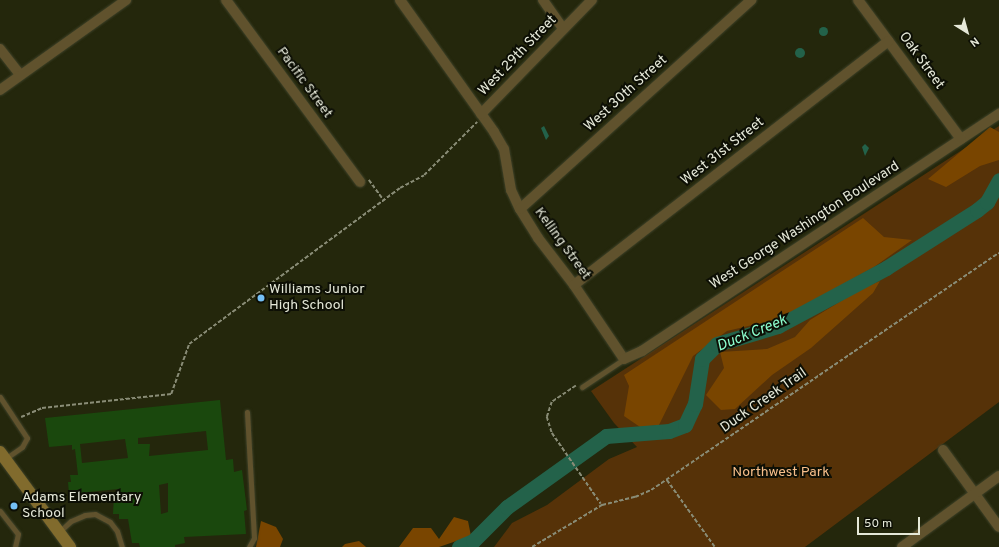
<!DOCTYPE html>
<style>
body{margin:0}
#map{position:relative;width:999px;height:547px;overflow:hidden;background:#24270c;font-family:Overpass,sans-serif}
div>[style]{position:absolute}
.green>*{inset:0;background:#563208}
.forest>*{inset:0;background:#794500}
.water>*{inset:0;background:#23624a}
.round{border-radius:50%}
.river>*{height:15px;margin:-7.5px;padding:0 7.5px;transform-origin:7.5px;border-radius:7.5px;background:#23624a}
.building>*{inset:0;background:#1a480d}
.path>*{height:1.5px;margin-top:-0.75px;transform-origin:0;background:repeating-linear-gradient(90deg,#898c76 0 4px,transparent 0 6px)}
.roads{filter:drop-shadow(0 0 1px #3f4229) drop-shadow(0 0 1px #3f4229)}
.lane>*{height:5px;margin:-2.5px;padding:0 2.5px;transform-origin:2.5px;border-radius:2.5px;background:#60522d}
.street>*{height:10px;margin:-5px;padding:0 5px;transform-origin:5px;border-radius:5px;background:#60522d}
.secondary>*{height:12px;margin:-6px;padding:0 6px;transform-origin:6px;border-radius:6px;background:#816b2d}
.dots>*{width:11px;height:11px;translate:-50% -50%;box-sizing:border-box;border:2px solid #0d0f05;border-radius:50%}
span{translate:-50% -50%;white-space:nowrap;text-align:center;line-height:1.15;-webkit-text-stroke:4px #0d0f05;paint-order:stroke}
.street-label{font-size:14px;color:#e5e8d8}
.poi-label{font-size:14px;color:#e5e8d8}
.left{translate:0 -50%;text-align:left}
.park-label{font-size:14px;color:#f8bf8b}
.water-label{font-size:15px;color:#8dffcf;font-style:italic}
.north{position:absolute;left:947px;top:12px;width:40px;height:40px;-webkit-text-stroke:3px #0d0f05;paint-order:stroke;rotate:143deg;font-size:11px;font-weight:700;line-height:16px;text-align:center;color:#e5e8d8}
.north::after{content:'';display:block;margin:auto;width:14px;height:18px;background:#e5e8d8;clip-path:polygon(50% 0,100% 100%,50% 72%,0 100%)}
.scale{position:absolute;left:857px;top:517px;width:63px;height:18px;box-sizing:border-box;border:2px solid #e5e8d8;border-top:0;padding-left:5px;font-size:12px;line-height:14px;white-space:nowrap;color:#e5e8d8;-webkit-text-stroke:3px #0d0f05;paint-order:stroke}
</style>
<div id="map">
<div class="green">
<div style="clip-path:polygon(999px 126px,999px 402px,805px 547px,494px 547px,512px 523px,547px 505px,609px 459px,637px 447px,614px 423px,591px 391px)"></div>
</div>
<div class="forest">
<div style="clip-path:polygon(990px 127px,999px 132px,999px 160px,980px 166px,946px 187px,928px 179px)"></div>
<div style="clip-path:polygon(863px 218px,884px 237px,912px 240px,874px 267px,782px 318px,727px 331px,693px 356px,659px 425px,640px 427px,624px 416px,629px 386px,624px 375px)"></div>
<div style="clip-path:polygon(880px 281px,873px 293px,811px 348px,772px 375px,735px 409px,721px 410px,706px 395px,724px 368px,720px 352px,767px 349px,795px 337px,810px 320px,859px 290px)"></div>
<div style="clip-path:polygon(454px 517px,468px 521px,471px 536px,439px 547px,399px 547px,413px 528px,431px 528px,439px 539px)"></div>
<div style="clip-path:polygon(261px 521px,276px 527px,283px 539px,280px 547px,256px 547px)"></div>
<div style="clip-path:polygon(359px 541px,366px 547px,342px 547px,345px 544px)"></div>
</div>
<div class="water">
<div class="round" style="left:818.5px;top:26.5px;width:9px;height:9px"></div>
<div class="round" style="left:795px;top:48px;width:10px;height:10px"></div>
<div style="clip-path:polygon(544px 126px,549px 136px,546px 140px,541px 128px)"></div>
<div style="clip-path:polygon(865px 144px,869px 148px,865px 156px,862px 147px)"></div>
</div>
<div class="river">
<div style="left:459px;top:547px;width:15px;rotate:-23deg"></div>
<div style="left:473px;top:541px;width:48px;rotate:-45deg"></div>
<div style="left:507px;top:507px;width:122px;rotate:-35.6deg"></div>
<div style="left:606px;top:436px;width:63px;rotate:-4.5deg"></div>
<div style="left:669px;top:431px;width:17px;rotate:-21deg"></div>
<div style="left:685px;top:425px;width:23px;rotate:-65deg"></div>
<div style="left:695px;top:404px;width:46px;rotate:-81.2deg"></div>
<div style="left:702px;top:359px;width:21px;rotate:-45deg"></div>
<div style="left:717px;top:344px;width:64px;rotate:-16.4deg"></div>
<div style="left:778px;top:326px;width:123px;rotate:-28.2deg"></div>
<div style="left:886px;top:268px;width:108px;rotate:-32.5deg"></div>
<div style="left:977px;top:210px;width:13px;rotate:-39deg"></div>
<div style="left:987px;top:202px;width:25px;rotate:-61deg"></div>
</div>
<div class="building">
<div style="clip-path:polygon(evenodd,220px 400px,226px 460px,233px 459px,234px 472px,242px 470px,247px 510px,244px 511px,246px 534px,184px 537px,185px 543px,175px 545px,175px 547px,140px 547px,139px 543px,132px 543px,128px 519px,119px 519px,119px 514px,113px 514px,114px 495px,119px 495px,119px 489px,69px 494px,68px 482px,71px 482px,70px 475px,78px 475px,75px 449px,72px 450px,72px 445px,49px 447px,45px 418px,220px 400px,206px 431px,208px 450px,149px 456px,150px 444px,138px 444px,138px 438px,206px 431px,220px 400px,125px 439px,128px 458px,82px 463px,80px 444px,125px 439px,220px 400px,168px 483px,168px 512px,161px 514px,159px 485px,168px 483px)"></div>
</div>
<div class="path">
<div style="left:369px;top:180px;width:26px;rotate:54deg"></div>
<div style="left:576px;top:386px;width:29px;rotate:146deg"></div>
<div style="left:552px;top:402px;width:16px;rotate:108deg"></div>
<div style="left:547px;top:417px;width:17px;rotate:73deg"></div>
<div style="left:552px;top:433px;width:86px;rotate:55.4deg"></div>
<div style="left:21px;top:417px;width:23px;rotate:-23deg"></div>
<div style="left:42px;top:408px;width:130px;rotate:-6.2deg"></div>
<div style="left:171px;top:394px;width:53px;rotate:-70.2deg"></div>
<div style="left:189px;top:344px;width:262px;rotate:-36.5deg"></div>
<div style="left:400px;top:188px;width:27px;rotate:-28deg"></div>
<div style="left:424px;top:175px;width:75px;rotate:-45deg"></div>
<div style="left:667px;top:480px;width:82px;rotate:54.4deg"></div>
<div style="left:532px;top:547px;width:82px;rotate:-31deg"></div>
<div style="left:602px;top:505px;width:34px;rotate:-14deg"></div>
<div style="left:635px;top:497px;width:17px;rotate:-24deg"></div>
<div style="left:651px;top:490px;width:421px;rotate:-34.3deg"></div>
</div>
<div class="roads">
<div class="lane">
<div style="left:582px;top:387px;width:50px;rotate:-33.7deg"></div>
<div style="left:0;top:397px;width:49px;rotate:56.6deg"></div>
<div style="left:27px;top:438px;width:10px;rotate:119deg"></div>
<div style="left:22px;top:447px;width:21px;rotate:145deg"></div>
<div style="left:247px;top:412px;width:126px;rotate:86.8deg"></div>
<div style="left:254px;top:538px;width:10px;rotate:119deg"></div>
<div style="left:0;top:511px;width:29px;rotate:52deg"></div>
<div style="left:18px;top:534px;width:13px;rotate:103deg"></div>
<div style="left:59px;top:532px;width:16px;rotate:-43deg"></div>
<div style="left:71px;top:521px;width:15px;rotate:-23deg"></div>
<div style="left:85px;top:515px;width:10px;rotate:-6deg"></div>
<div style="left:95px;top:514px;width:17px;rotate:28deg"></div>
<div style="left:110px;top:522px;width:11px;rotate:52deg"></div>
<div style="left:117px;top:531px;width:17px;rotate:73deg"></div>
</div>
<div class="street">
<div style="left:226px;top:0;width:226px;rotate:53.6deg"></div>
<div style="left:400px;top:0;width:162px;rotate:54.5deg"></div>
<div style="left:494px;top:132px;width:20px;rotate:60deg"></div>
<div style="left:504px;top:149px;width:42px;rotate:80.3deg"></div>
<div style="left:511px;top:190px;width:21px;rotate:65deg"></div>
<div style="left:520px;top:209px;width:34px;rotate:58deg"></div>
<div style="left:538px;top:238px;width:59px;rotate:52.5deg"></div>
<div style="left:574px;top:285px;width:89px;rotate:56deg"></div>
<div style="left:624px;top:359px;width:20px;rotate:-24deg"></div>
<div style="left:642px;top:351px;width:429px;rotate:-33.6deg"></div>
<div style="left:543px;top:0;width:35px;rotate:55deg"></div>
<div style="left:858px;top:0;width:173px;rotate:53.5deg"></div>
<div style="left:0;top:49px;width:33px;rotate:52deg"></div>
<div style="left:0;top:90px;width:155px;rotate:-35.5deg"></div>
<div style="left:481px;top:114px;width:159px;rotate:-45.8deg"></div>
<div style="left:520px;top:209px;width:312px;rotate:-42.1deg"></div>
<div style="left:574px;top:285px;width:398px;rotate:-37.8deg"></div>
<div style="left:943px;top:450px;width:95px;rotate:54deg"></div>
<div style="left:902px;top:547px;width:120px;rotate:-36.2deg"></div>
</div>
<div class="secondary">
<div style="left:0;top:452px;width:118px;rotate:53.6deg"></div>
</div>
</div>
<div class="dots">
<div style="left:261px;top:298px;background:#74c0f6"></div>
<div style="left:14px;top:506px;background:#74c0f6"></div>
</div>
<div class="street-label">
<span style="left:518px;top:56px;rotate:-46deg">West 29th Street</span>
<span style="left:921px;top:61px;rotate:54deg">Oak Street</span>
<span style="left:304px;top:83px;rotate:54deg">Pacific Street</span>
<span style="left:626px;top:94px;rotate:-42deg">West 30th Street</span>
<span style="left:723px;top:152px;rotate:-38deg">West 31st Street</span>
<span style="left:805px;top:226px;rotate:-33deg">West George Washington Boulevard</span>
<span style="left:562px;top:244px;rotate:54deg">Kelling Street</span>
<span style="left:764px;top:401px;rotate:-35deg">Duck Creek Trail</span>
</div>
<div class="poi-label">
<span class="left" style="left:269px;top:298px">Williams Junior<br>High School</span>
<span class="left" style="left:22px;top:506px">Adams Elementary<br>School</span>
</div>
<div class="park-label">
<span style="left:781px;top:473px">Northwest Park</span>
</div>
<div class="water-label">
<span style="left:752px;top:334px;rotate:-22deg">Duck Creek</span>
</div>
<div class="north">N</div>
<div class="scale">50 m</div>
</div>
